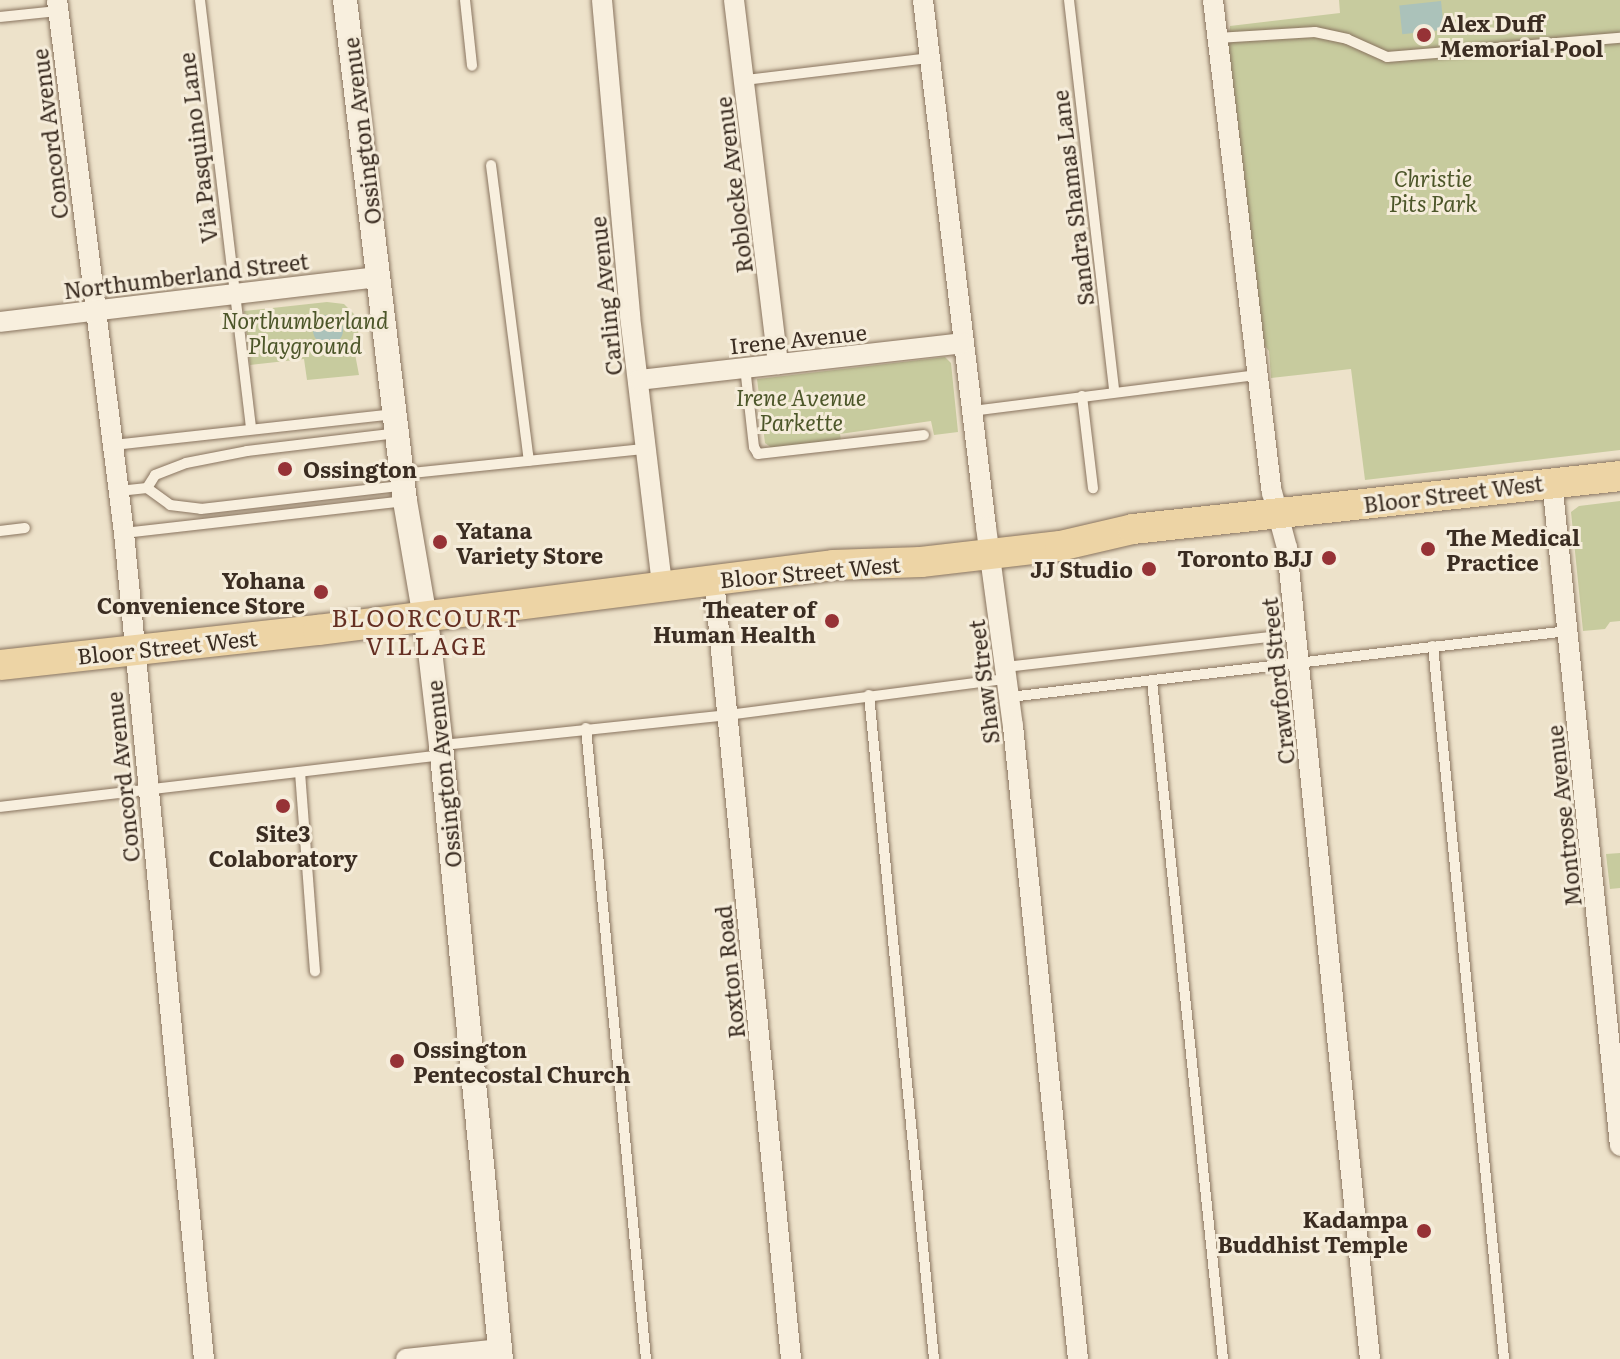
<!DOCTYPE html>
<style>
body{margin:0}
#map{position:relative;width:1620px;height:1359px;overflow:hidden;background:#ede2ca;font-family:Literata,serif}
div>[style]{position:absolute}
.green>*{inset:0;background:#c7cb9e}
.water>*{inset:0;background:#abc2ba;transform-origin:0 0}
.round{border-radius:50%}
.roads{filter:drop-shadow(0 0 2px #89745f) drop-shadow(0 0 2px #89745f)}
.service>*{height:10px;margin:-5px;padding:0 5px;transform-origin:5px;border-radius:5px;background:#f8efde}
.minor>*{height:20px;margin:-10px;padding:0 10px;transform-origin:10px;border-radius:10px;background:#f8efde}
.tertiary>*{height:24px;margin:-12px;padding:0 12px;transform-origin:12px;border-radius:12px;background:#f8efde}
.primary>*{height:30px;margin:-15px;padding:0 15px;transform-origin:15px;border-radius:15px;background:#edd4a5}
.dots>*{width:22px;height:22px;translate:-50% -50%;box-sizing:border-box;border:4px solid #f5ecda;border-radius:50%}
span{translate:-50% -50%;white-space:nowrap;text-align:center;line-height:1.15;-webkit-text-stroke:6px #f5ecda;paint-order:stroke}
.poi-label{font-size:22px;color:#3b2d22;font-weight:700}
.left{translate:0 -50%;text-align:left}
.right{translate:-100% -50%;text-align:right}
.street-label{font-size:22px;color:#3b2d22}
.park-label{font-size:22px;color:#4c5629;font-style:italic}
.neighbourhood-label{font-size:24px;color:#652f23;letter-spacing:2px}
</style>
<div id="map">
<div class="green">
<div style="clip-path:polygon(1339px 0,1620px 0,1620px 450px,1365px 480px,1351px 369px,1271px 378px,1269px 351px,1262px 342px,1228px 47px,1230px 26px,1340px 13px)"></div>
<div style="clip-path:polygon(327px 302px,344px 304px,356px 316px,361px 353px,355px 354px,359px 375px,307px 380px,304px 359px,250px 365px,244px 311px)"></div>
<div style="clip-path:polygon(945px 357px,951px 363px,958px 432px,934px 435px,931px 421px,840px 434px,841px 440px,772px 448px,765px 443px,757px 379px)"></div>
<div style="clip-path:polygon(1620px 501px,1620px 621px,1610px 622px,1605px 629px,1583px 631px,1571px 512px,1579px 506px)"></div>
<div style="clip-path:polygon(1620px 853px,1620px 888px,1610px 889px,1606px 854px)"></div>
</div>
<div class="water">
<div style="left:1441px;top:1px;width:29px;height:42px;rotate:84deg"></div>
<div class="round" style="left:313px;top:315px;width:30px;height:30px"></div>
</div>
<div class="roads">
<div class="service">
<div style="left:200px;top:0;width:432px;rotate:83.2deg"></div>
<div style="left:465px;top:0;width:66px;rotate:83.9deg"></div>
<div style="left:1069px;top:0;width:394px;rotate:83.4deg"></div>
<div style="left:0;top:17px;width:58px;rotate:-5.9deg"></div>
<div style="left:1217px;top:38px;width:98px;rotate:-3.5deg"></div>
<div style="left:1315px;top:32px;width:33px;rotate:12deg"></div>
<div style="left:1347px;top:39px;width:44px;rotate:24.2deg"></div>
<div style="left:1387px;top:57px;width:234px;rotate:-4.7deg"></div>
<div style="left:745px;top:80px;width:186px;rotate:-6.8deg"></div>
<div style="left:491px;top:165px;width:298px;rotate:82.7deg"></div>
<div style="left:745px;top:367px;width:81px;rotate:83.6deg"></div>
<div style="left:754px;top:447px;width:8px;rotate:60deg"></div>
<div style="left:758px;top:454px;width:167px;rotate:-6.5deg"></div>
<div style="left:1082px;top:396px;width:93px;rotate:83.2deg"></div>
<div style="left:972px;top:411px;width:287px;rotate:-7.2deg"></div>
<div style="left:114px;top:445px;width:282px;rotate:-6.3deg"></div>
<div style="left:402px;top:474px;width:245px;rotate:-5.9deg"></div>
<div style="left:147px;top:488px;width:29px;rotate:36deg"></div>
<div style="left:170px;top:505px;width:31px;rotate:7deg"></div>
<div style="left:201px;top:509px;width:201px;rotate:-6.6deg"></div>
<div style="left:147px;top:488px;width:15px;rotate:-58deg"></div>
<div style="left:155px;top:475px;width:33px;rotate:-21deg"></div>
<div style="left:186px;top:463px;width:62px;rotate:-11.1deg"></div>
<div style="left:247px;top:451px;width:151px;rotate:-6.8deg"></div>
<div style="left:119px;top:491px;width:28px;rotate:-6deg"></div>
<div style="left:0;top:531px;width:25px;rotate:-7deg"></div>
<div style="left:124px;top:533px;width:283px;rotate:-6.5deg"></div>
<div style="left:1433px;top:646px;width:717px;rotate:84.31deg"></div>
<div style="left:1006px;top:667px;width:292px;rotate:-6.5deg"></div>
<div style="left:1152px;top:681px;width:682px;rotate:84.02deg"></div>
<div style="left:869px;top:695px;width:667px;rotate:84.41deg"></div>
<div style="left:1010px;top:697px;width:562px;rotate:-6.75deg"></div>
<div style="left:586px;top:728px;width:634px;rotate:84.57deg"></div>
<div style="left:443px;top:745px;width:287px;rotate:-6deg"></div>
<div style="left:728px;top:715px;width:281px;rotate:-7.4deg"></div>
<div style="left:300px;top:772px;width:200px;rotate:85.7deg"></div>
<div style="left:0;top:807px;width:443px;rotate:-6.7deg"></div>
</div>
<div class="minor">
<div style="left:57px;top:0;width:537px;rotate:82.84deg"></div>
<div style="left:124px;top:533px;width:830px;rotate:84.47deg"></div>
<div style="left:602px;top:0;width:317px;rotate:84.9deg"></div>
<div style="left:630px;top:316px;width:272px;rotate:83.2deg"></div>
<div style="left:734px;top:0;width:367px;rotate:83.1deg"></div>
<div style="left:923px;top:0;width:531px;rotate:83.18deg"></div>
<div style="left:986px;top:527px;width:201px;rotate:82.3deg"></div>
<div style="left:1013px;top:726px;width:636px;rotate:84.14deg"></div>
<div style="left:1213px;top:0;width:496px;rotate:83.2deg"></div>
<div style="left:1272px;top:492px;width:58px;rotate:75deg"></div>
<div style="left:1287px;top:548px;width:815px;rotate:84.16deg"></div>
<div style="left:0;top:322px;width:381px;rotate:-6.8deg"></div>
<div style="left:639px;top:380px;width:326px;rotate:-6.5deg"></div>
<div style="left:1552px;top:481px;width:668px;rotate:84.16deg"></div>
<div style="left:714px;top:580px;width:783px;rotate:84.35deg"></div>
<div style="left:406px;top:1359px;width:95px;rotate:-6.1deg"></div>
</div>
<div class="tertiary">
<div style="left:345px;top:0;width:505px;rotate:83.17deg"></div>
<div style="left:405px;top:501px;width:143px;rotate:80.3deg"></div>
<div style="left:429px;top:642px;width:104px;rotate:83.4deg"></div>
<div style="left:441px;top:745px;width:617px;rotate:84.42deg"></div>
</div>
<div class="primary">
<div style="left:0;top:665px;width:320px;rotate:-6.3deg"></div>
<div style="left:318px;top:630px;width:519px;rotate:-7.19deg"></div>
<div style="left:833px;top:565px;width:88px;rotate:-2deg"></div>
<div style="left:921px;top:562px;width:140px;rotate:-6.6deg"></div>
<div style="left:1060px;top:546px;width:75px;rotate:-13.1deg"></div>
<div style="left:1133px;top:529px;width:490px;rotate:-6.2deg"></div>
</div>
</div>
<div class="dots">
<div style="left:1424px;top:35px;background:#963236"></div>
<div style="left:285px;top:469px;background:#963236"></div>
<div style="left:440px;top:542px;background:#963236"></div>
<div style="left:1428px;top:549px;background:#963236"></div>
<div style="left:1329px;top:558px;background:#963236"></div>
<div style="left:1149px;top:569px;background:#963236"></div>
<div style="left:321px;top:592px;background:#963236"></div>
<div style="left:832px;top:621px;background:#963236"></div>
<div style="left:283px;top:806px;background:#963236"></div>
<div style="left:397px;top:1061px;background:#963236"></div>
<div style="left:1424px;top:1231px;background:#963236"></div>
</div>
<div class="poi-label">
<span class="left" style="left:1440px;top:35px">Alex Duff<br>Memorial Pool</span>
<span class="left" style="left:303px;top:469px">Ossington</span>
<span class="left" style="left:456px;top:542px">Yatana<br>Variety Store</span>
<span class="left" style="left:1446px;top:549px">The Medical<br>Practice</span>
<span class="right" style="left:1313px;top:558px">Toronto BJJ</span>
<span class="right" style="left:1133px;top:569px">JJ Studio</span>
<span class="right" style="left:305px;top:592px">Yohana<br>Convenience Store</span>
<span class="right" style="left:816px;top:621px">Theater of<br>Human Health</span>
<span style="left:283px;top:845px">Site3<br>Colaboratory</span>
<span class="left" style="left:413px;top:1061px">Ossington<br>Pentecostal Church</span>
<span class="right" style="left:1408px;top:1231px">Kadampa<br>Buddhist Temple</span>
</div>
<div class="street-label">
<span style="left:361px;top:131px;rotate:-97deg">Ossington Avenue</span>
<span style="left:49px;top:134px;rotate:-97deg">Concord Avenue</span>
<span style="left:197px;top:148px;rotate:-97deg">Via Pasquino Lane</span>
<span style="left:733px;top:185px;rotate:-97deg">Roblocke Avenue</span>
<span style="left:1072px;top:198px;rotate:-97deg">Sandra Shamas Lane</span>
<span style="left:186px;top:275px;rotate:-7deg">Northumberland Street</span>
<span style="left:605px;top:296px;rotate:-96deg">Carling Avenue</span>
<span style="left:798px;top:338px;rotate:-6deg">Irene Avenue</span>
<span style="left:1453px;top:493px;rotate:-7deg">Bloor Street West</span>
<span style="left:810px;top:571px;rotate:-5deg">Bloor Street West</span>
<span style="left:167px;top:646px;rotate:-6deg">Bloor Street West</span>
<span style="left:1277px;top:681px;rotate:-96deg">Crawford Street</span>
<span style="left:983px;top:682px;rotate:-97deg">Shaw Street</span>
<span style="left:443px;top:774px;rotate:-96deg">Ossington Avenue</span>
<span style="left:122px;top:777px;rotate:-96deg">Concord Avenue</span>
<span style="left:1563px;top:816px;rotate:-96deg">Montrose Avenue</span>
<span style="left:729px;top:972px;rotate:-96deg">Roxton Road</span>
</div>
<div class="park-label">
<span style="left:1433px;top:190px">Christie<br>Pits Park</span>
<span style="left:305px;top:332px">Northumberland<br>Playground</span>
<span style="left:801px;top:409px">Irene Avenue<br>Parkette</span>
</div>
<div class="neighbourhood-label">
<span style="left:427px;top:631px">BLOORCOURT<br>VILLAGE</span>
</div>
</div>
